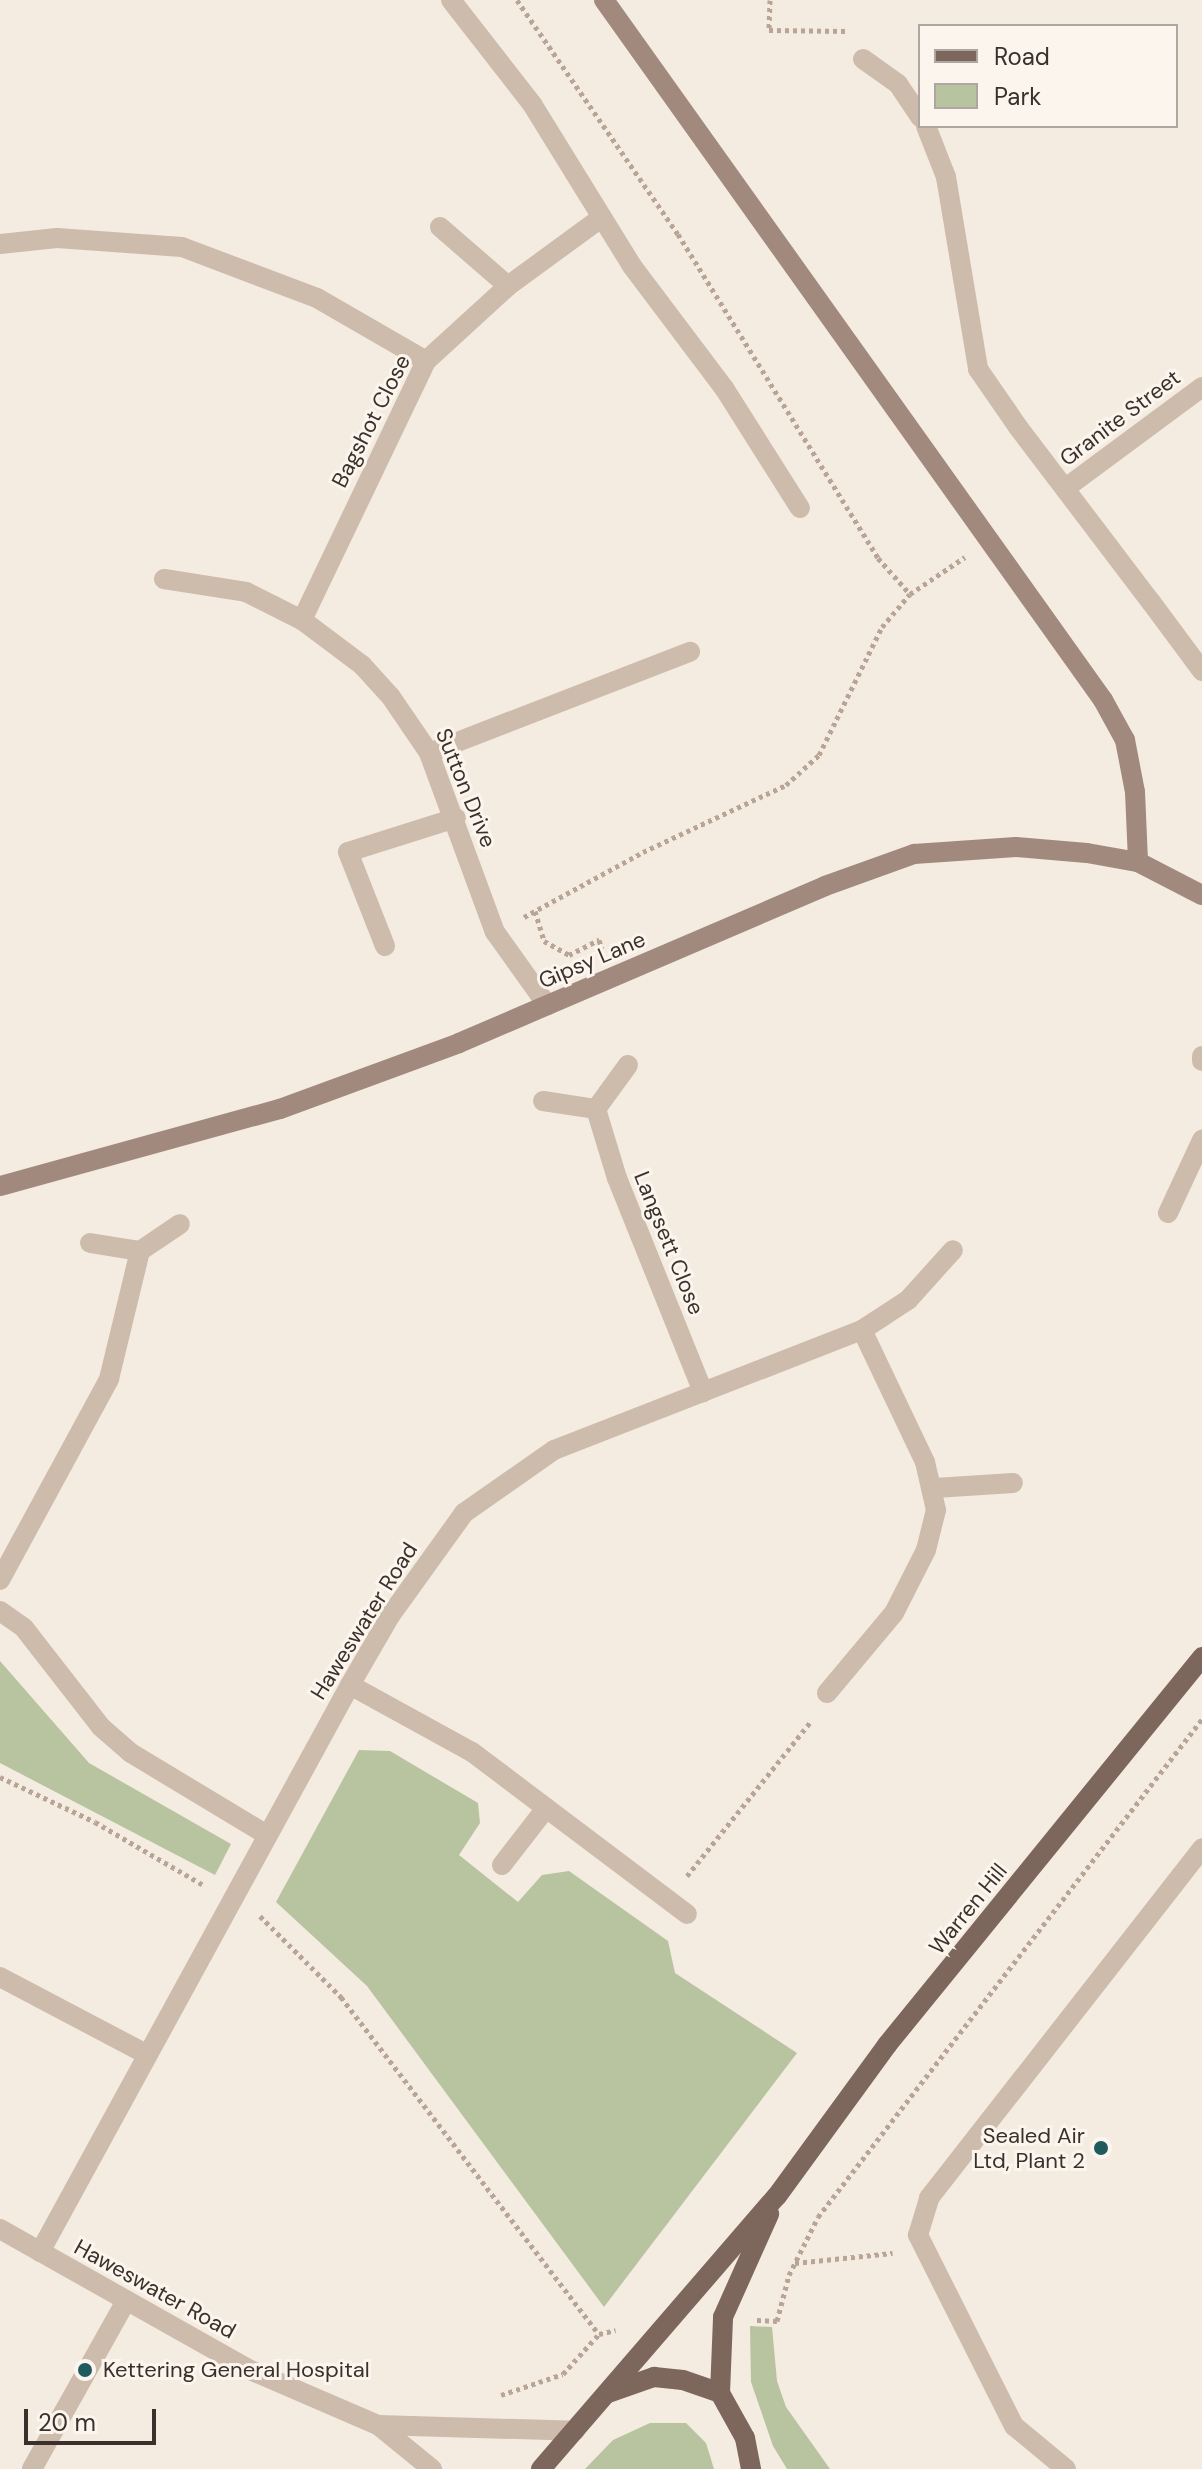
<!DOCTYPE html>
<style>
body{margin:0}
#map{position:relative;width:1202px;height:2469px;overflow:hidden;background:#f4ebe1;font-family:"DM Sans",sans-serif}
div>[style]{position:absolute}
.green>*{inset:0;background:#b8c4a0}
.path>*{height:5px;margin-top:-2.5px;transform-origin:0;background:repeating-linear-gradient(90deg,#b9a596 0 4px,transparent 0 8px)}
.lane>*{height:20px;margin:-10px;padding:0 10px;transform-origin:10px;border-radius:10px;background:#cdbbac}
.street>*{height:20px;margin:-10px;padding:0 10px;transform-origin:10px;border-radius:10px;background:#cdbbac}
.secondary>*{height:20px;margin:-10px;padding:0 10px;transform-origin:10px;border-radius:10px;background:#a18a7d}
.primary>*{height:20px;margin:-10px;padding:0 10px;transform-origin:10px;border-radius:10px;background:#7d675c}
.dots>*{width:22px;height:22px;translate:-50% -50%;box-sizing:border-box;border:4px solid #fbf5ee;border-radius:50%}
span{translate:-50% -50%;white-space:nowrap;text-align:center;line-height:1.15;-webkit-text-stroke:6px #fbf5ee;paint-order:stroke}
.street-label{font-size:22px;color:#3b302b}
.poi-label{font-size:22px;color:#3b302b}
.right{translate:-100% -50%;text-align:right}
.left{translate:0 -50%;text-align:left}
.legend{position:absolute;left:918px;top:24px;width:260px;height:104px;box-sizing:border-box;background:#fbf5ee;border:2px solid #aea6a0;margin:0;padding:10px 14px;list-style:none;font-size:24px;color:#3b302b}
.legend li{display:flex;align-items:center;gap:16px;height:40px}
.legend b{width:40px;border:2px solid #aea6a0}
.scale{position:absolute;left:24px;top:2409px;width:132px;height:36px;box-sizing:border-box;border:4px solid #3b302b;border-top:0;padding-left:10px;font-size:24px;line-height:28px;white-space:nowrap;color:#3b302b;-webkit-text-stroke:6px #fbf5ee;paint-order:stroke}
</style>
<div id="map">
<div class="green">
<div style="clip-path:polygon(0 1661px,89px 1763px,231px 1844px,215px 1875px,0 1763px)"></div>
<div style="clip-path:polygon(359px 1750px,390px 1751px,478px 1803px,480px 1823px,459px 1855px,518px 1902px,542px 1875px,569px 1871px,668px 1941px,675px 1973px,797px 2053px,604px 2307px,367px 1986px,276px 1902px)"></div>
<div style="clip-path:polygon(750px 2326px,772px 2327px,777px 2381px,786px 2407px,830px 2469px,787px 2469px,773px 2446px,751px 2382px)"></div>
<div style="clip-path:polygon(650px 2423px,686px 2423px,706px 2443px,714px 2469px,585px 2469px,613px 2440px)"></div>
</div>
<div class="path">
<div style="left:517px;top:0;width:284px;rotate:55.5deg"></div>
<div style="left:678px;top:234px;width:381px;rotate:58.3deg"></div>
<div style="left:878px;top:558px;width:48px;rotate:48.4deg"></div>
<div style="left:770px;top:0;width:30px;rotate:92deg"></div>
<div style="left:769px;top:30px;width:77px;rotate:0.7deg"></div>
<div style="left:535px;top:911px;width:31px;rotate:73deg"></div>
<div style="left:544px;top:941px;width:29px;rotate:29deg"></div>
<div style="left:569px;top:955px;width:34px;rotate:-27deg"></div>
<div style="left:599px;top:940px;width:9px;rotate:72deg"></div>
<div style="left:524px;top:917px;width:136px;rotate:-28.6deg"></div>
<div style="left:643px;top:852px;width:158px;rotate:-25.1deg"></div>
<div style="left:786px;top:785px;width:45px;rotate:-42.3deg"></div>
<div style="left:819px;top:755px;width:143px;rotate:-63.8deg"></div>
<div style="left:882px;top:627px;width:43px;rotate:-49.7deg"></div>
<div style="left:910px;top:594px;width:66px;rotate:-33.9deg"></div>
<div style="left:0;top:1777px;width:105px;rotate:25.3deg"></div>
<div style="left:95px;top:1822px;width:127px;rotate:30.2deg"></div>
<div style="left:687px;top:1876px;width:198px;rotate:-51.3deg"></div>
<div style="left:260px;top:1916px;width:115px;rotate:45deg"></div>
<div style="left:341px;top:1997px;width:424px;rotate:52.6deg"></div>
<div style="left:795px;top:2263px;width:98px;rotate:-5.9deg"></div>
<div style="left:757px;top:2320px;width:20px;rotate:3deg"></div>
<div style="left:777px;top:2321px;width:48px;rotate:-75.4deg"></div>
<div style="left:789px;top:2275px;width:65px;rotate:-63.4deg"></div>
<div style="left:818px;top:2217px;width:629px;rotate:-52.36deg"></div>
<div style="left:501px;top:2395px;width:65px;rotate:-18.7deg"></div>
<div style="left:563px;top:2374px;width:54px;rotate:-48deg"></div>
<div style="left:599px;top:2334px;width:17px;rotate:-13deg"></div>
</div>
<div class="lane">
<div style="left:863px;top:59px;width:43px;rotate:35.5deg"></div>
<div style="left:898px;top:84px;width:40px;rotate:56deg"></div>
<div style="left:926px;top:126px;width:55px;rotate:68.6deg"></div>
<div style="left:946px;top:177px;width:195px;rotate:80.5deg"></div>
<div style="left:978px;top:369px;width:70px;rotate:55.4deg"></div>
<div style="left:440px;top:227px;width:90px;rotate:40.9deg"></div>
<div style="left:1151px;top:602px;width:86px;rotate:53.5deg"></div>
<div style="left:429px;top:753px;width:280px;rotate:-21.2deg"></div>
<div style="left:385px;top:946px;width:101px;rotate:-111.5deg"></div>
<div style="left:348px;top:852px;width:113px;rotate:-17.5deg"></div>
<div style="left:1202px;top:1056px;width:5px;rotate:90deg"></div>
<div style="left:1168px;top:1213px;width:81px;rotate:-65deg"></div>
<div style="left:32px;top:2469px;width:193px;rotate:-60.8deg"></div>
<div style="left:1066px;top:2469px;width:67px;rotate:-140.4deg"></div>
<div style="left:1014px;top:2426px;width:214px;rotate:-116.7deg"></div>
<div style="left:918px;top:2235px;width:39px;rotate:-73deg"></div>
<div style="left:929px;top:2198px;width:444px;rotate:-52deg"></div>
</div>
<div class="street">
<div style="left:451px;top:0;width:132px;rotate:52.1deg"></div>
<div style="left:532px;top:104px;width:190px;rotate:58.3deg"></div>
<div style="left:632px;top:266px;width:153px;rotate:53deg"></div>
<div style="left:724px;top:388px;width:142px;rotate:57.7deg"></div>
<div style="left:0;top:244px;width:57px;rotate:-6deg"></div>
<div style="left:57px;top:238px;width:125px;rotate:4.1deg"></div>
<div style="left:182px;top:247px;width:144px;rotate:20.7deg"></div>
<div style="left:317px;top:298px;width:126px;rotate:30deg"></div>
<div style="left:1018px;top:427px;width:220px;rotate:52.8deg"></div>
<div style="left:1067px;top:487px;width:168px;rotate:-36.5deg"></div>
<div style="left:164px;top:579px;width:83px;rotate:9deg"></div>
<div style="left:246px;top:592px;width:63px;rotate:26.6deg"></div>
<div style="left:302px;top:620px;width:75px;rotate:36.9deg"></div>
<div style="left:362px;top:665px;width:43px;rotate:47.8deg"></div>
<div style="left:391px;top:697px;width:68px;rotate:55.8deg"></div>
<div style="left:429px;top:753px;width:191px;rotate:69.8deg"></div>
<div style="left:495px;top:932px;width:90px;rotate:54.5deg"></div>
<div style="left:302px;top:620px;width:287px;rotate:-64.4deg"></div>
<div style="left:426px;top:361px;width:111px;rotate:-42.4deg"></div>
<div style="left:508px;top:286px;width:115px;rotate:-36.2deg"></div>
<div style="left:628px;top:1065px;width:54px;rotate:126deg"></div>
<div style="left:596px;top:1109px;width:72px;rotate:73.1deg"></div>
<div style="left:617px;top:1178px;width:231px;rotate:68.1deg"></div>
<div style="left:543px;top:1101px;width:54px;rotate:8.6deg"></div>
<div style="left:90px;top:1243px;width:51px;rotate:9.1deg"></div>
<div style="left:935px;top:1488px;width:78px;rotate:-3.7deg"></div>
<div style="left:0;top:1580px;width:229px;rotate:-61.5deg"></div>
<div style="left:109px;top:1379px;width:132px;rotate:-76.4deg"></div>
<div style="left:140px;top:1251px;width:48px;rotate:-34deg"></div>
<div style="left:0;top:1611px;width:29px;rotate:35deg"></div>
<div style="left:24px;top:1628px;width:125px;rotate:52.1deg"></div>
<div style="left:101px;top:1727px;width:40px;rotate:41deg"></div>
<div style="left:131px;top:1753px;width:159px;rotate:31.1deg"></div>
<div style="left:350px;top:1685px;width:139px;rotate:28.8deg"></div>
<div style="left:472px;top:1752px;width:269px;rotate:37deg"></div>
<div style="left:827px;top:1693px;width:104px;rotate:-50.1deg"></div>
<div style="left:894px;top:1613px;width:71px;rotate:-63.1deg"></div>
<div style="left:926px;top:1550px;width:41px;rotate:-76deg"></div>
<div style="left:936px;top:1510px;width:49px;rotate:-102.9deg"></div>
<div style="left:925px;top:1462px;width:146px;rotate:-115.5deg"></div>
<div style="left:502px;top:1865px;width:72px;rotate:-52.3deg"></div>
<div style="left:0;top:1977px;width:167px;rotate:27.8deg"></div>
<div style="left:0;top:2229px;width:287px;rotate:29.4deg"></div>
<div style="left:250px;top:2370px;width:139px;rotate:23.3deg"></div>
<div style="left:378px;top:2425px;width:70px;rotate:39.2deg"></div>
<div style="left:40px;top:2252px;width:646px;rotate:-61.33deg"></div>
<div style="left:350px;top:1685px;width:80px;rotate:-59.9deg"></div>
<div style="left:390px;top:1616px;width:127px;rotate:-54.3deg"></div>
<div style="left:464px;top:1513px;width:110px;rotate:-35deg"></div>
<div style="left:554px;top:1450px;width:331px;rotate:-21.3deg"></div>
<div style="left:862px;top:1330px;width:55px;rotate:-33.1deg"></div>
<div style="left:908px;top:1300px;width:67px;rotate:-48deg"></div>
<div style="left:378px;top:2425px;width:197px;rotate:1.7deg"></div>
</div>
<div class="secondary">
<div style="left:604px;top:0;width:860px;rotate:54.52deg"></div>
<div style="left:1103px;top:700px;width:46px;rotate:61.2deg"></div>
<div style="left:1125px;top:740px;width:53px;rotate:79.1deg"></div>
<div style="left:1135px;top:792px;width:70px;rotate:87.5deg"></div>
<div style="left:0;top:1186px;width:290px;rotate:-15.4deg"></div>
<div style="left:280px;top:1109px;width:191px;rotate:-20.2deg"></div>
<div style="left:459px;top:1043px;width:398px;rotate:-23.2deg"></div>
<div style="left:825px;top:886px;width:95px;rotate:-19.8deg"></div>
<div style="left:914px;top:854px;width:102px;rotate:-3.9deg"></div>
<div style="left:1016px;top:847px;width:71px;rotate:4.8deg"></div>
<div style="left:1087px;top:853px;width:52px;rotate:10deg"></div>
<div style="left:1138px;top:862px;width:72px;rotate:27.3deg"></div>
</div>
<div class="primary">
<div style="left:608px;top:2393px;width:49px;rotate:-19.2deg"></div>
<div style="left:654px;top:2377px;width:29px;rotate:6deg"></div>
<div style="left:683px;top:2380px;width:39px;rotate:19deg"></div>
<div style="left:720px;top:2393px;width:51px;rotate:60.9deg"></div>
<div style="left:745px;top:2438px;width:32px;rotate:79deg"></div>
<div style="left:720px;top:2393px;width:76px;rotate:-87.7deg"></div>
<div style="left:723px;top:2317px;width:113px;rotate:-65.9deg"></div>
<div style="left:541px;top:2469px;width:361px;rotate:-49.2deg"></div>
<div style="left:777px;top:2196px;width:187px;rotate:-53.9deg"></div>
<div style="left:887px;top:2045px;width:500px;rotate:-50.9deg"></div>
</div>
<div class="dots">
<div style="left:1101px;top:2148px;background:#1f5a5e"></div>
<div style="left:85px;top:2370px;background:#1f5a5e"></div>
</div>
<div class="street-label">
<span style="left:1120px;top:418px;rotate:-37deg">Granite Street</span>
<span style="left:371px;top:421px;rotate:-63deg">Bagshot Close</span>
<span style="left:466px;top:788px;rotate:68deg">Sutton Drive</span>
<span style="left:592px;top:960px;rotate:-23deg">Gipsy Lane</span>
<span style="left:669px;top:1243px;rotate:68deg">Langsett Close</span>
<span style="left:364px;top:1621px;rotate:-58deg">Haweswater Road</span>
<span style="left:968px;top:1909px;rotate:-51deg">Warren Hill</span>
<span style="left:155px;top:2289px;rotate:29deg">Haweswater Road</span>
</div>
<div class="poi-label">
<span class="right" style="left:1085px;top:2148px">Sealed Air<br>Ltd, Plant 2</span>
<span class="left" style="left:103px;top:2370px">Kettering General Hospital</span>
</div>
<ul class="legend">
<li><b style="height:10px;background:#7d675c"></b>Road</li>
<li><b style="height:22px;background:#b8c4a0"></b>Park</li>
</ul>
<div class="scale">20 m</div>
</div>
